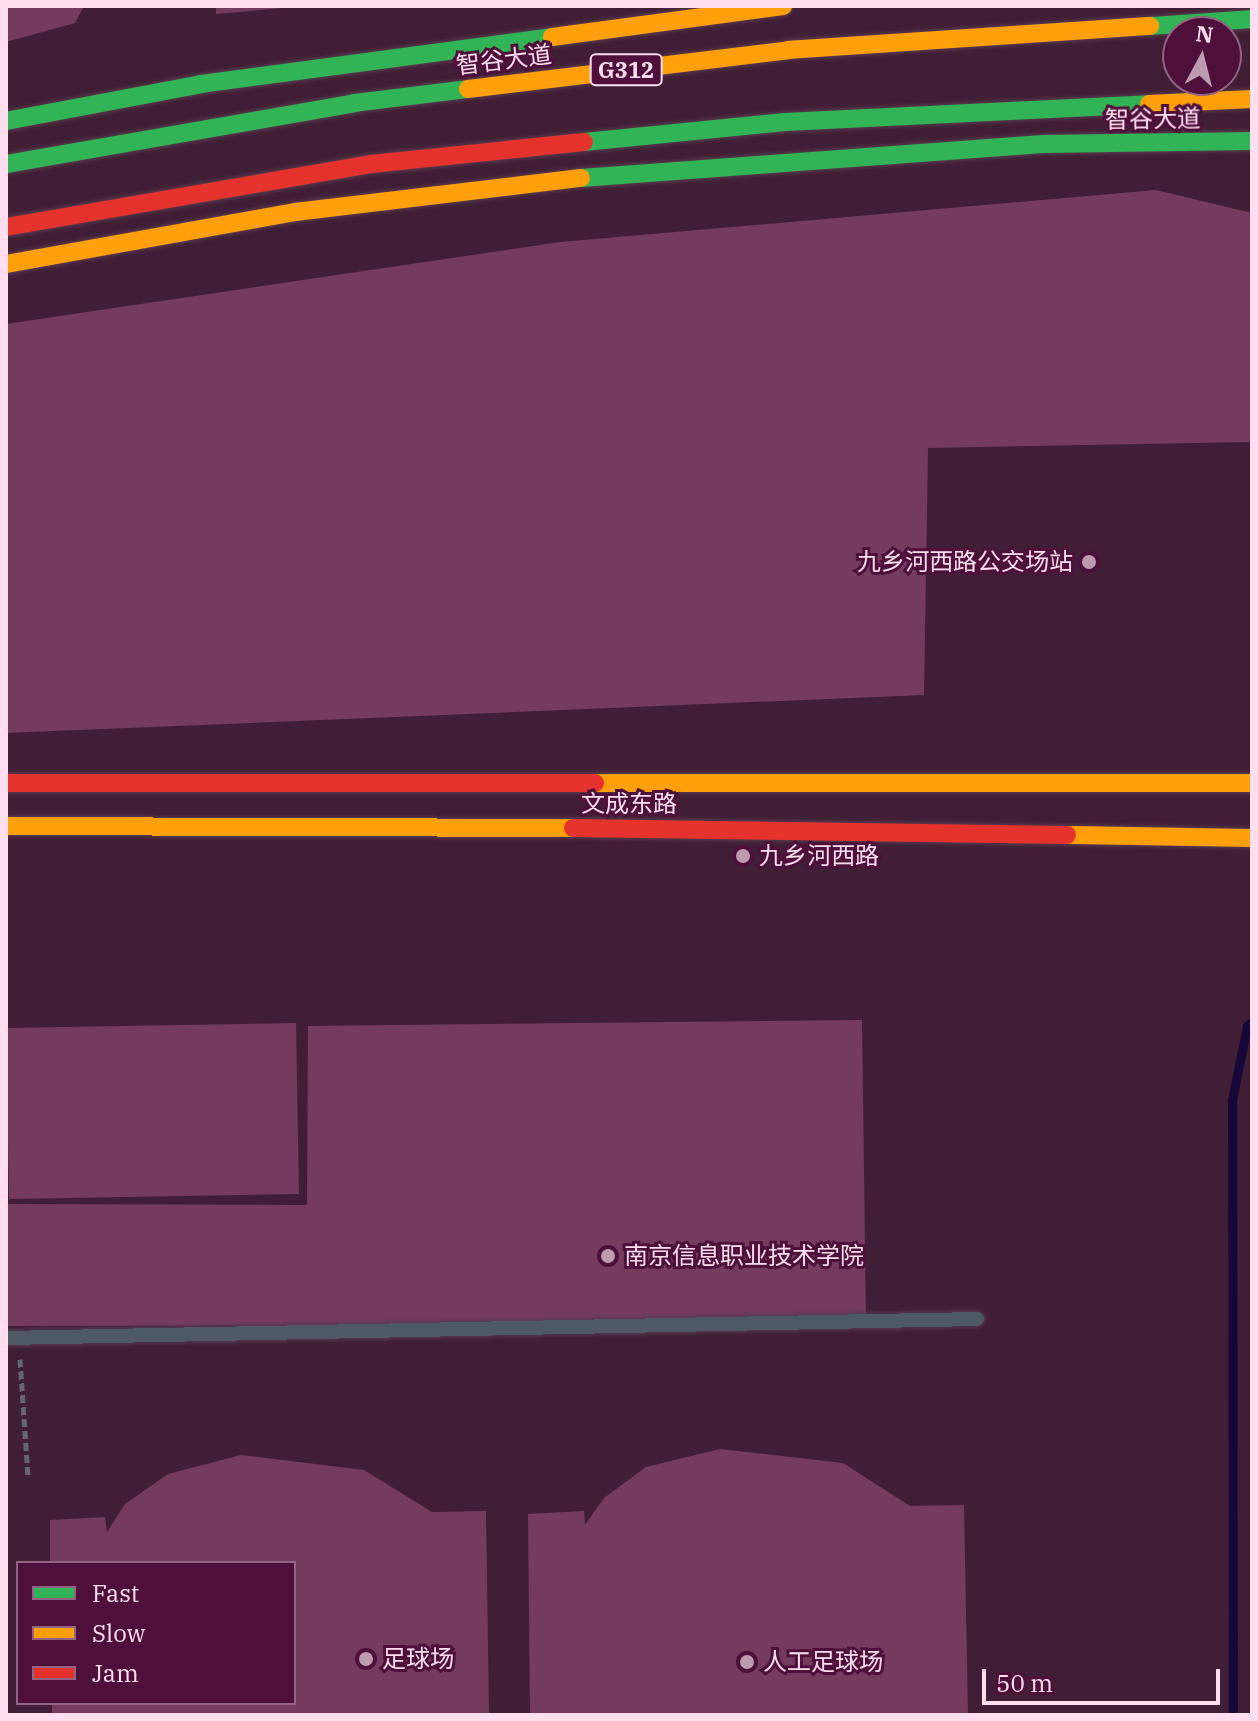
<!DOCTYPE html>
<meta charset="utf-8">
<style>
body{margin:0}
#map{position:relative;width:1258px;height:1721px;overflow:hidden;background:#401e35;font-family:"IBM Plex Serif","Noto Sans SC",serif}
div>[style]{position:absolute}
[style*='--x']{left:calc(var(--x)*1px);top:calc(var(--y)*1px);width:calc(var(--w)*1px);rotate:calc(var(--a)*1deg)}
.green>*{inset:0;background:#753b5f;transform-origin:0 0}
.stream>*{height:9px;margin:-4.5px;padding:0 4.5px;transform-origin:4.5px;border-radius:4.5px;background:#150839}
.path>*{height:5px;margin-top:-2.5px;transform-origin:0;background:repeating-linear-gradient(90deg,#656570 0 8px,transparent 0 12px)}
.roads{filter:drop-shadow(0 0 2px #583b4e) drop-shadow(0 0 2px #583b4e)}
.lane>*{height:14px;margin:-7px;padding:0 7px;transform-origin:7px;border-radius:7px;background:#4d5a63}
.fast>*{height:18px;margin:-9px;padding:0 9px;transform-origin:9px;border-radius:9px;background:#30b455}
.slow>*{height:18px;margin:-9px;padding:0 9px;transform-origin:9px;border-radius:9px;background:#ff9f0a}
.jam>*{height:18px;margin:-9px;padding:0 9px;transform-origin:9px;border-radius:9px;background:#e5322d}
.dots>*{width:22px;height:22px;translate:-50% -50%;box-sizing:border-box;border:4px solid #4e103a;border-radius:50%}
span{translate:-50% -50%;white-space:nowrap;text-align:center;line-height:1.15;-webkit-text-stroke:6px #4e103a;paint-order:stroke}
.shield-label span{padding:2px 6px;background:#4e103a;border:2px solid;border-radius:6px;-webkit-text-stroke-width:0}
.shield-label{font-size:22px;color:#fedeef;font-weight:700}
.street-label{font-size:24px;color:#fedeef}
.poi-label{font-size:24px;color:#fedeef}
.right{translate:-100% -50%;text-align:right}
.left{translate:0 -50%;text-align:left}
.frame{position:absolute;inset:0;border:8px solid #fedeef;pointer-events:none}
.legend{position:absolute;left:16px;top:1561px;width:280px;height:144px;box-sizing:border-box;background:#4e103a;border:2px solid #946282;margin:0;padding:10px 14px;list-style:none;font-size:24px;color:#fedeef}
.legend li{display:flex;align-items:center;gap:16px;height:40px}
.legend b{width:40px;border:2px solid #946282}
.north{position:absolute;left:1162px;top:16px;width:80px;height:80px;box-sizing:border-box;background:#4e103a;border:2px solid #946282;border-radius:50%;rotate:7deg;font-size:22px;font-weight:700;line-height:32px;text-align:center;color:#fedeef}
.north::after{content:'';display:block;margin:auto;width:28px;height:36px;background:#bc9bae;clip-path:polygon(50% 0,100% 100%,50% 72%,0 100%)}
.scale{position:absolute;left:982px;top:1669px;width:238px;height:36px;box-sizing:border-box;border:4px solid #fedeef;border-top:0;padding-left:10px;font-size:24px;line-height:28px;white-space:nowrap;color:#fedeef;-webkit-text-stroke:6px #4e103a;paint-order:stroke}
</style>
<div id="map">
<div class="green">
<i style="clip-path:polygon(6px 6px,84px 6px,75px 23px,6px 42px)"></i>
<i style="clip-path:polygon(216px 6px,306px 6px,216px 14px)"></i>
<i style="clip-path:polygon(1156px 190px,1252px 213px,1252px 442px,928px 448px,924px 695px,6px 733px,6px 324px,560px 242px)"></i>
<i style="clip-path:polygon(862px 1020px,866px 1324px,6px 1326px,6px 1204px,307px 1205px,308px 1026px)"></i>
<i style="left:296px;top:1023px;width:171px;height:290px;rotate:89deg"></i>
<i style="clip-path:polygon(720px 1449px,843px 1463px,910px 1506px,964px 1505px,968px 1715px,530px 1715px,528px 1514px,584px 1511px,585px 1525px,604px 1498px,646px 1467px)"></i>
<i style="clip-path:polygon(241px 1455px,364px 1470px,432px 1512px,486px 1511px,489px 1715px,52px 1715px,52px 1703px,294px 1703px,294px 1563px,50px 1563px,50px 1520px,105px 1517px,107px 1532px,125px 1504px,168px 1474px)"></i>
</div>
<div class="stream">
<i style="--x:1233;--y:1715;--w:615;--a:-90.09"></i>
<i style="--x:1232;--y:1100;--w:76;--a:-78.5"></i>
<i style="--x:1247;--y:1026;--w:6;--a:-39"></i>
</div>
<div class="path">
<i style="--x:20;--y:1359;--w:116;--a:86.1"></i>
</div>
<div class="roads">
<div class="lane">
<i style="--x:6;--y:1338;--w:971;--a:-1.12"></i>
</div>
<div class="fast">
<i style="--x:1150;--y:26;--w:102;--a:-3.9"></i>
<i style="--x:6;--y:121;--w:198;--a:-10.7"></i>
<i style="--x:201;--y:84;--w:354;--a:-7.6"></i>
<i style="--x:584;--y:142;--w:202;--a:-5.7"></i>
<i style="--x:785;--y:122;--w:364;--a:-2.8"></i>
<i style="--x:6;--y:164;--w:353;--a:-9.9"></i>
<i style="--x:354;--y:103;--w:115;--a:-7"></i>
<i style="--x:581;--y:178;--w:463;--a:-4.2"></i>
<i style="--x:1043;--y:144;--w:209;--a:-0.8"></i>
</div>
<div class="slow">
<i style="--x:552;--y:37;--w:233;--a:-7.6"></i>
<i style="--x:468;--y:89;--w:322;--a:-6.9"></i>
<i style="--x:788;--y:50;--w:363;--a:-3.8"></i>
<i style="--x:1149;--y:104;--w:103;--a:-2.8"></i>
<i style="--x:6;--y:264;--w:294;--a:-10.2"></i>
<i style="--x:295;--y:212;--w:288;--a:-6.8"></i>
<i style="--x:595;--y:783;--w:657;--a:0"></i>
<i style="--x:6;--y:826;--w:567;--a:0.2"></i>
<i style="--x:1067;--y:835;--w:185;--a:0.9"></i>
</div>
<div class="jam">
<i style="--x:6;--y:227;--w:370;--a:-9.8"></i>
<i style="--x:371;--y:164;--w:214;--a:-5.9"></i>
<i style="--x:6;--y:783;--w:589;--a:0"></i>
<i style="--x:573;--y:828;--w:494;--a:0.8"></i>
</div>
</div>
<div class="dots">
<i style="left:1089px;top:562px;background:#bc9bae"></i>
<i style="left:743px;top:856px;background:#bc9bae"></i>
<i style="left:608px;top:1256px;background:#bc9bae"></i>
<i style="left:366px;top:1659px;background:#bc9bae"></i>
<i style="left:747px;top:1662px;background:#bc9bae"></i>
</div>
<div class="shield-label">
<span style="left:626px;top:70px">G312</span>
</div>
<div class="street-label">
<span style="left:504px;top:60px;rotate:-7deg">智谷大道</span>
<span style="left:1153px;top:119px;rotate:-1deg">智谷大道</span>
<span style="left:629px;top:804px">文成东路</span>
</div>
<div class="poi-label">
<span class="right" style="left:1073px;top:562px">九乡河西路公交场站</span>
<span class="left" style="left:759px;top:856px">九乡河西路</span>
<span class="left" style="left:624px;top:1256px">南京信息职业技术学院</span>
<span class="left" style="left:382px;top:1659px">足球场</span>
<span class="left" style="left:763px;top:1662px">人工足球场</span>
</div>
<div class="frame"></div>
<ul class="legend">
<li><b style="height:10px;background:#30b455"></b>Fast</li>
<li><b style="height:10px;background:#ff9f0a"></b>Slow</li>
<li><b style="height:10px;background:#e5322d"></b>Jam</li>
</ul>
<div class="north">N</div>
<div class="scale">50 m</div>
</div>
